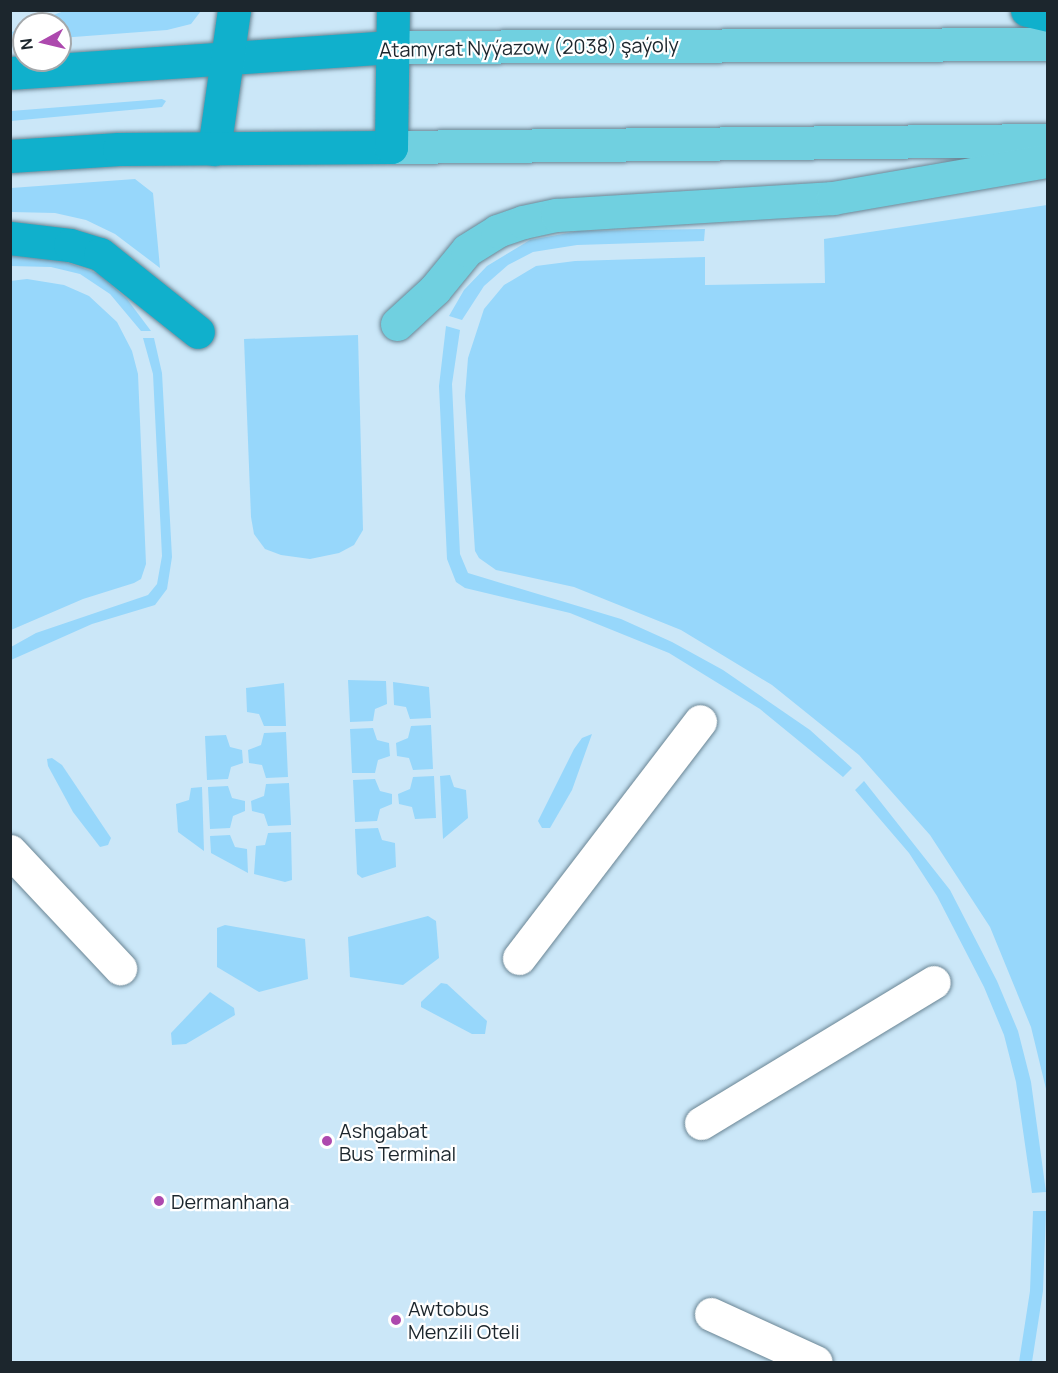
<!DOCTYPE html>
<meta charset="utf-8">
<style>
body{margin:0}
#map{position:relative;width:1058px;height:1373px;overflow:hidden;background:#cbe7f8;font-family:Manrope,sans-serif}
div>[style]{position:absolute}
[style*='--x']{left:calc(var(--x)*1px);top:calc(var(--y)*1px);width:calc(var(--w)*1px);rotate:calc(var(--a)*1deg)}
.green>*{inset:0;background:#97d7fb}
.roads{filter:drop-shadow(0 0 2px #6a8594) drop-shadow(0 0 2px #6a8594)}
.minor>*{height:33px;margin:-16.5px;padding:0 16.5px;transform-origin:16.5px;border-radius:16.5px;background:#fff}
.major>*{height:33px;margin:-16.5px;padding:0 16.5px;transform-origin:16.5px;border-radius:16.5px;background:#70d0e0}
.highway>*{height:33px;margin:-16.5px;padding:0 16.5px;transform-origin:16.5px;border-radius:16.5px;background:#10b0cc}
.dots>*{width:16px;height:16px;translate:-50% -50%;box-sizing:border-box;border:3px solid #fff;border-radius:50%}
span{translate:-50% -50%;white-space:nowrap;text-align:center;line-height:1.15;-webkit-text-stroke:4.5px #fff;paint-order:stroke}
.street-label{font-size:20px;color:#1c262d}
.poi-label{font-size:20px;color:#1c262d}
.left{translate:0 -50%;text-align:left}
.frame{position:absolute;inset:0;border:12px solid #1c262d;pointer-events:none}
.north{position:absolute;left:12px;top:12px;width:60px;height:60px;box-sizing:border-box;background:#fff;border:2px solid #a4a8ab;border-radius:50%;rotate:262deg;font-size:16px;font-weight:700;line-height:24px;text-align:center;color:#1c262d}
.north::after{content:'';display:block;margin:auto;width:21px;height:27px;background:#ad49ae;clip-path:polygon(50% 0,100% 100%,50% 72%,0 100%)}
</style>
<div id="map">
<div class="green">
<i style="clip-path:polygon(64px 11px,64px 10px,201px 11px,191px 24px,167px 30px,60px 38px,60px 24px,29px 24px)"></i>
<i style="clip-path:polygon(24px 26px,24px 41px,13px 40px,12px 32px)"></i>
<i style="clip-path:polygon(162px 99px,166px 101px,162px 107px,11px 121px,11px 111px)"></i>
<i style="clip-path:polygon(135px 179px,153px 193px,160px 268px,115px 234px,86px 220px,55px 213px,11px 212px,11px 188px)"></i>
<i style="clip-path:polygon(1047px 205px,1048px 206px,1047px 1093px,1031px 1027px,990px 927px,930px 835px,859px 755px,772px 685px,681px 630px,574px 587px,496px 570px,479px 558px,475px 551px,465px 396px,468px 358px,484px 309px,504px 285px,536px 266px,575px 261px,705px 257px,705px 285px,825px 283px,824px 239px)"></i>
<i style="clip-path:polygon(705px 229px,704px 241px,577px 245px,533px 252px,508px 265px,484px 286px,462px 320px,449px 316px,464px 290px,487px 266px,530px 240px,579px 231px)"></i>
<i style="clip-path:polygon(22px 254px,50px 256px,99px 274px,127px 299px,151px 331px,141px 331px,110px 294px,80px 274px,51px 267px,11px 266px,11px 255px)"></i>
<i style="clip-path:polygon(27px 279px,64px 285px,89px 296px,117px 322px,132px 351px,138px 374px,146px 564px,141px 579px,134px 583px,83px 599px,11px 630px,10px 281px)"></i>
<i style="clip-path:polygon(446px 326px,460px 330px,452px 384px,460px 554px,468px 573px,621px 619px,672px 642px,723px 670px,810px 730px,852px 768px,843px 777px,760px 709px,669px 653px,570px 613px,465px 588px,456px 582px,447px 559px,439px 386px)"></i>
<i style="clip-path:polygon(358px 335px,363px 530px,354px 545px,339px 553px,310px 559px,281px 555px,265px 549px,254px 534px,251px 517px,244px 339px)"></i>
<i style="clip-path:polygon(143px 338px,154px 338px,162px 373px,172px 557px,167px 589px,155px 605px,92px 624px,11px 660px,11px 647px,36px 633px,148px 595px,157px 584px,162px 556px,153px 374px)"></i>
<i style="clip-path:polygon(348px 680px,386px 681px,387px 704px,375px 709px,373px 721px,350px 722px)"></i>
<i style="clip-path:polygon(393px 682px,429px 687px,431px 718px,410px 719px,406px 707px,394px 705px)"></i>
<i style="clip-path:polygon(284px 683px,286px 726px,264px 726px,259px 714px,247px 712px,246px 688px)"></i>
<i style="clip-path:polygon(431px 725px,433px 769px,413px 770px,409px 758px,397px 756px,396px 743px,408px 738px,411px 726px)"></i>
<i style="clip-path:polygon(373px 728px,377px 740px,389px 743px,390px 756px,378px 760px,375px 773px,352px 773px,350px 729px)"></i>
<i style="clip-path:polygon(286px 732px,288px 777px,266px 778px,262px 765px,249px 763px,248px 750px,261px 745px,264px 733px)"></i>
<i style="clip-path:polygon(592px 734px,572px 790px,550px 828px,542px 828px,538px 821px,574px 749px,582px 738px)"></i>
<i style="clip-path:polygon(226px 735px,230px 747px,242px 750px,243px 763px,231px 767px,228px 779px,207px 780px,205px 736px)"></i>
<i style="clip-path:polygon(52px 758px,62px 765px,111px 838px,108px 845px,100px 847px,73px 812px,48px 766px,47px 759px)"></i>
<i style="clip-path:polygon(450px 775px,454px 787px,466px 790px,468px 818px,443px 839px,440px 776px)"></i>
<i style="clip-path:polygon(434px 776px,436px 818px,415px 819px,412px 807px,399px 804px,398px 794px,410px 789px,413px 777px)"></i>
<i style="clip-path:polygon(375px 779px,380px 791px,392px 794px,392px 804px,380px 809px,377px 821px,355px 822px,353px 780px)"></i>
<i style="clip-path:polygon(864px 781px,950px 890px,997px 981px,1018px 1031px,1031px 1082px,1046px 1192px,1032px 1193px,1016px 1082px,1004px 1035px,984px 987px,937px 896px,909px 853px,855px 790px)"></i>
<i style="clip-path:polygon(289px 783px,291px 825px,268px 826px,264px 814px,252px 811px,251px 801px,264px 796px,266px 784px)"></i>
<i style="clip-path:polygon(228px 786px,232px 798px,245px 801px,245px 811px,233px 816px,230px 828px,210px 829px,208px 787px)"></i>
<i style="clip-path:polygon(202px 787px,204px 851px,178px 832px,176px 804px,189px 800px,191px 788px)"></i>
<i style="clip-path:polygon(378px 828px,382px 840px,395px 843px,396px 867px,362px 878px,357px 874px,355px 829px)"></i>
<i style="clip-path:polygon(291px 832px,292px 880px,285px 882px,254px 874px,256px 846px,265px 845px,268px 833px)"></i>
<i style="clip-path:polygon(230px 835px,235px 847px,247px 849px,248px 873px,211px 853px,210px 836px)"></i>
<i style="clip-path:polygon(428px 916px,436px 921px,439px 958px,403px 985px,350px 977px,348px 937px)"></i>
<i style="clip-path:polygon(225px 925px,305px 939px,308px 979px,259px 992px,217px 967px,217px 928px)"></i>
<i style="clip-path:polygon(441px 983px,447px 984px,487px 1021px,485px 1034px,472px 1034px,421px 1007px,421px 1002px)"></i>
<i style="clip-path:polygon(210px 992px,234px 1008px,235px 1015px,186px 1044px,172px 1045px,171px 1033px)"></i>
<i style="clip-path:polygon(1033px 1211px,1046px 1211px,1043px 1291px,1032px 1362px,1019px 1362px,1030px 1291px)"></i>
</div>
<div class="roads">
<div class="minor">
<i style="--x:10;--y:851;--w:161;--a:46.8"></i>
<i style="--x:519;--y:958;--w:298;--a:-52.6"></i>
<i style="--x:701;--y:1123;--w:272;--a:-31.2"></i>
<i style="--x:711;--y:1314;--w:115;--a:24.6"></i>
</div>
<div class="major">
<i style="--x:393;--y:47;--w:655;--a:-0.26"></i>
<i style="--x:391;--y:147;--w:657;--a:-0.61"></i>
<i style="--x:397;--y:324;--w:52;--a:-42.6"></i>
<i style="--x:435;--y:289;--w:50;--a:-50.6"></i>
<i style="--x:467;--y:250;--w:36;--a:-32"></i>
<i style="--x:497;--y:231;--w:28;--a:-19"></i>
<i style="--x:523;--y:222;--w:35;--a:-12"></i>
<i style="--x:557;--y:215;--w:277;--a:-3.5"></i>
<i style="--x:833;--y:198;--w:218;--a:-9.8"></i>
</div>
<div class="highway">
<i style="--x:1027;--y:10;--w:22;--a:13"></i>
<i style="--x:10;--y:73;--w:384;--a:-3.9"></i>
<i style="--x:214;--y:149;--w:140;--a:-81.8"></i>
<i style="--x:10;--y:156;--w:109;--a:-3.7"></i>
<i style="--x:119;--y:149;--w:272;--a:-0.4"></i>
<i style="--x:391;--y:147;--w:137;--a:-89.2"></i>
<i style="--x:10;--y:238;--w:60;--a:6.7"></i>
<i style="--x:70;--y:245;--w:31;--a:17"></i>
<i style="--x:100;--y:254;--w:125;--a:38.5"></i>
</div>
</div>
<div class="dots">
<i style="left:327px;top:1141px;background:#ad49ae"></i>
<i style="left:159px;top:1201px;background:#ad49ae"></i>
<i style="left:396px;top:1320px;background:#ad49ae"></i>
</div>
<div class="street-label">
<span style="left:529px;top:47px;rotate:-1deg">Atamyrat Nyýazow (2038) şaýoly</span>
</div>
<div class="poi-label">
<span class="left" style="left:339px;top:1142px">Ashgabat<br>Bus Terminal</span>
<span class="left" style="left:171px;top:1201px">Dermanhana</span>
<span class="left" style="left:408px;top:1320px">Awtobus<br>Menzili Oteli</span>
</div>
<div class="frame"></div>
<div class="north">N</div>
</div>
